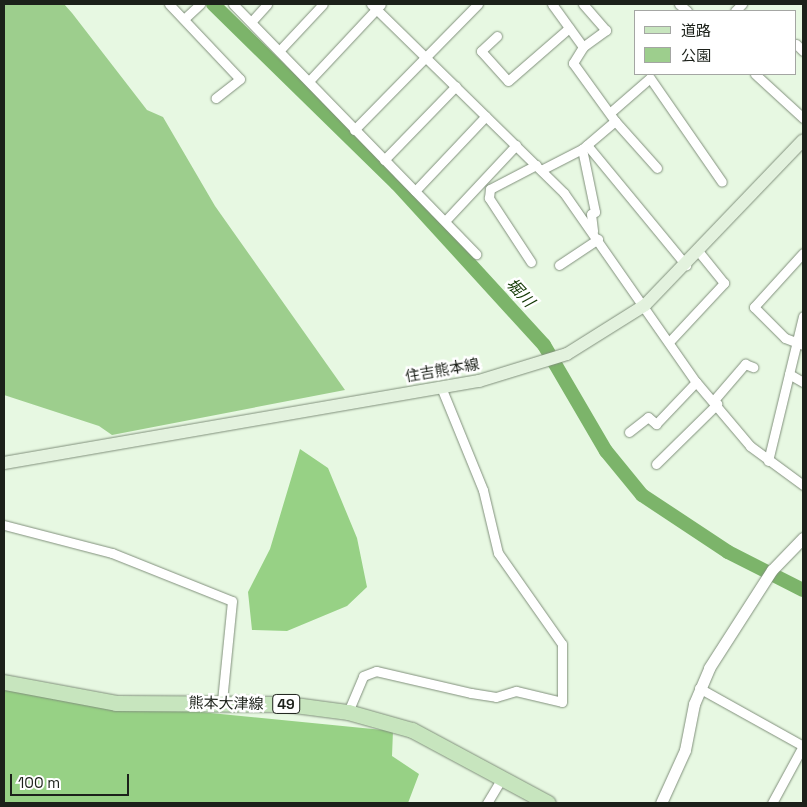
<!DOCTYPE html>
<meta charset="utf-8">
<style>
body{margin:0}
#map{position:relative;width:807px;height:807px;overflow:hidden;background:#e7f8e2;font-family:"Space Grotesk","Noto Sans JP",sans-serif}
div>[style]{position:absolute}
[style*='--x']{left:calc(var(--x)*1px);top:calc(var(--y)*1px);width:calc(var(--w)*1px);rotate:calc(var(--a)*1deg)}
.green>*{inset:0;background:#9dce8d}
.forest>*{inset:0;background:#97d185}
.river>*{height:14px;margin:-7px;padding:0 7px;transform-origin:7px;border-radius:7px;background:#7cb46a}
.roads{filter:drop-shadow(0 0 1px #81907c) drop-shadow(0 0 1px #81907c)}
.minor>*{height:9px;margin:-4.5px;padding:0 4.5px;transform-origin:4.5px;border-radius:4.5px;background:#fff}
.tertiary>*{height:11px;margin:-5.5px;padding:0 5.5px;transform-origin:5.5px;border-radius:5.5px;background:#fff}
.secondary>*{height:12px;margin:-6px;padding:0 6px;transform-origin:6px;border-radius:6px;background:#e3f2de}
.primary>*{height:15px;margin:-7.5px;padding:0 7.5px;transform-origin:7.5px;border-radius:7.5px;background:#c7e5be}
span{translate:-50% -50%;white-space:nowrap;text-align:center;line-height:1.15;-webkit-text-stroke:5px #fff;paint-order:stroke}
.shield-label span{padding:1px 4px;background:#fff;border:1px solid;border-radius:4px;-webkit-text-stroke-width:0}
.shield-label{font-size:14px;color:#1c211a;font-weight:700}
.street-label{font-size:15px;color:#1c211a}
.water-label{font-size:16px;color:#113702;font-style:italic}
.frame{position:absolute;inset:0;border:5px solid #1c211a;pointer-events:none}
.legend{position:absolute;left:634px;top:10px;width:162px;height:65px;box-sizing:border-box;background:#fff;border:1px solid #a4a6a3;margin:0;padding:6px 9px;list-style:none;font-size:15px;color:#1c211a}
.legend li{display:flex;align-items:center;gap:10px;height:25px}
.legend b{width:25px;border:1px solid #a4a6a3}
.scale{position:absolute;left:10px;top:774px;width:119px;height:22px;box-sizing:border-box;border:2px solid #1c211a;border-top:0;padding-left:6px;font-size:15px;line-height:18px;white-space:nowrap;color:#1c211a;-webkit-text-stroke:4px #fff;paint-order:stroke}
</style>
<div id="map">
<div class="green">
<i style="clip-path:polygon(4px 4px,64px 4px,72px 13px,147px 110px,163px 117px,215px 206px,345px 390px,112px 435px,99px 426px,4px 395px)"></i>
</div>
<div class="forest">
<i style="clip-path:polygon(300px 449px,328px 468px,357px 538px,367px 587px,347px 606px,287px 631px,252px 630px,248px 592px,270px 549px)"></i>
<i style="clip-path:polygon(4px 686px,49px 697px,393px 731px,392px 756px,419px 774px,408px 803px,4px 803px)"></i>
</div>
<div class="river">
<i style="--x:213;--y:4;--w:257;--a:44.4"></i>
<i style="--x:397;--y:184;--w:218;--a:47.6"></i>
<i style="--x:544;--y:345;--w:123;--a:59.7"></i>
<i style="--x:606;--y:451;--w:57;--a:50.7"></i>
<i style="--x:642;--y:495;--w:103;--a:33.5"></i>
<i style="--x:728;--y:552;--w:84;--a:26.9"></i>
</div>
<div class="roads">
<div class="minor">
<i style="--x:169;--y:4;--w:103;--a:46.6"></i>
<i style="--x:240;--y:79;--w:31;--a:142"></i>
<i style="--x:233;--y:4;--w:349;--a:45.8"></i>
<i style="--x:371;--y:4;--w:270;--a:44.4"></i>
<i style="--x:564;--y:193;--w:231;--a:55.1"></i>
<i style="--x:696;--y:382;--w:84;--a:49.8"></i>
<i style="--x:750;--y:446;--w:66;--a:36.3"></i>
<i style="--x:552;--y:4;--w:53;--a:54.2"></i>
<i style="--x:583;--y:47;--w:19;--a:122"></i>
<i style="--x:573;--y:63;--w:72;--a:54.1"></i>
<i style="--x:615;--y:121;--w:43;--a:139.7"></i>
<i style="--x:582;--y:149;--w:64;--a:78.3"></i>
<i style="--x:595;--y:212;--w:4;--a:153"></i>
<i style="--x:591;--y:214;--w:17;--a:83"></i>
<i style="--x:583;--y:4;--w:35;--a:49"></i>
<i style="--x:606;--y:30;--w:29;--a:144"></i>
<i style="--x:679;--y:4;--w:11;--a:41"></i>
<i style="--x:735;--y:11;--w:10;--a:-45"></i>
<i style="--x:184;--y:19;--w:22;--a:-43"></i>
<i style="--x:251;--y:22;--w:24;--a:-48"></i>
<i style="--x:497;--y:36;--w:22;--a:137"></i>
<i style="--x:481;--y:51;--w:40;--a:48"></i>
<i style="--x:508;--y:81;--w:81;--a:-41"></i>
<i style="--x:796;--y:44;--w:10;--a:45"></i>
<i style="--x:279;--y:51;--w:64;--a:-46.9"></i>
<i style="--x:755;--y:74;--w:65;--a:42.5"></i>
<i style="--x:309;--y:81;--w:105;--a:-46.9"></i>
<i style="--x:612;--y:111;--w:50;--a:-41"></i>
<i style="--x:650;--y:78;--w:126;--a:55.3"></i>
<i style="--x:615;--y:121;--w:63;--a:48.2"></i>
<i style="--x:354;--y:130;--w:177;--a:-45.5"></i>
<i style="--x:587;--y:145;--w:156;--a:50.5"></i>
<i style="--x:384;--y:160;--w:103;--a:-45.8"></i>
<i style="--x:541;--y:170;--w:46;--a:-27.1"></i>
<i style="--x:415;--y:191;--w:103;--a:-46.6"></i>
<i style="--x:445;--y:221;--w:104;--a:-46.9"></i>
<i style="--x:803;--y:253;--w:73;--a:132.2"></i>
<i style="--x:754;--y:307;--w:44;--a:45"></i>
<i style="--x:785;--y:338;--w:19;--a:21"></i>
<i style="--x:531;--y:262;--w:77;--a:-123.3"></i>
<i style="--x:489;--y:198;--w:9;--a:-84"></i>
<i style="--x:490;--y:189;--w:52;--a:-27.6"></i>
<i style="--x:559;--y:265;--w:47;--a:-33.7"></i>
<i style="--x:669;--y:342;--w:81;--a:-47"></i>
<i style="--x:724;--y:283;--w:40;--a:-129"></i>
<i style="--x:789;--y:374;--w:16;--a:30"></i>
<i style="--x:714;--y:400;--w:48;--a:-49.3"></i>
<i style="--x:745;--y:364;--w:9;--a:21"></i>
<i style="--x:629;--y:432;--w:24;--a:-38"></i>
<i style="--x:648;--y:417;--w:11;--a:41"></i>
<i style="--x:656;--y:424;--w:58;--a:-46.4"></i>
<i style="--x:768;--y:461;--w:149;--a:-76.4"></i>
<i style="--x:656;--y:464;--w:86;--a:-44.5"></i>
<i style="--x:4;--y:525;--w:112;--a:14.5"></i>
<i style="--x:112;--y:553;--w:129;--a:21.8"></i>
<i style="--x:232;--y:601;--w:101;--a:95.7"></i>
<i style="--x:699;--y:688;--w:119;--a:29.1"></i>
<i style="--x:348;--y:712;--w:39;--a:-67"></i>
<i style="--x:363;--y:676;--w:14;--a:-21"></i>
<i style="--x:376;--y:671;--w:98;--a:13"></i>
<i style="--x:471;--y:693;--w:25;--a:9"></i>
<i style="--x:496;--y:697;--w:21;--a:-17"></i>
<i style="--x:516;--y:691;--w:47;--a:13.4"></i>
<i style="--x:562;--y:702;--w:58;--a:-90"></i>
<i style="--x:562;--y:644;--w:111;--a:-125.1"></i>
<i style="--x:498;--y:553;--w:65;--a:-103.4"></i>
<i style="--x:483;--y:490;--w:111;--a:-112.2"></i>
<i style="--x:487;--y:803;--w:29;--a:-59"></i>
<i style="--x:772;--y:803;--w:65;--a:-61.5"></i>
</div>
<div class="tertiary">
<i style="--x:661;--y:803;--w:58;--a:-65.6"></i>
<i style="--x:685;--y:750;--w:47;--a:-78.9"></i>
<i style="--x:694;--y:704;--w:39;--a:-67"></i>
<i style="--x:709;--y:668;--w:117;--a:-57.3"></i>
<i style="--x:772;--y:570;--w:45;--a:-45.9"></i>
</div>
<div class="secondary">
<i style="--x:4;--y:463;--w:482;--a:-9.8"></i>
<i style="--x:479;--y:381;--w:92;--a:-17.1"></i>
<i style="--x:567;--y:354;--w:92;--a:-32.1"></i>
<i style="--x:645;--y:305;--w:228;--a:-46.2"></i>
</div>
<div class="primary">
<i style="--x:4;--y:682;--w:114;--a:10.6"></i>
<i style="--x:116;--y:703;--w:171;--a:0.3"></i>
<i style="--x:287;--y:704;--w:62;--a:7.5"></i>
<i style="--x:348;--y:712;--w:66;--a:15.7"></i>
<i style="--x:412;--y:730;--w:154;--a:28.2"></i>
</div>
</div>
<div class="shield-label">
<span style="left:286px;top:704px">49</span>
</div>
<div class="street-label">
<span style="left:442px;top:370px;rotate:-10deg">住吉熊本線</span>
<span style="left:226px;top:703px;rotate:1deg">熊本大津線</span>
</div>
<div class="water-label">
<span style="left:520px;top:293px;rotate:47deg">堀川</span>
</div>
<div class="frame"></div>
<ul class="legend">
<li><b style="height:6px;background:#c7e5be"></b>道路</li>
<li><b style="height:14px;background:#9dce8d"></b>公園</li>
</ul>
<div class="scale">100 m</div>
</div>
